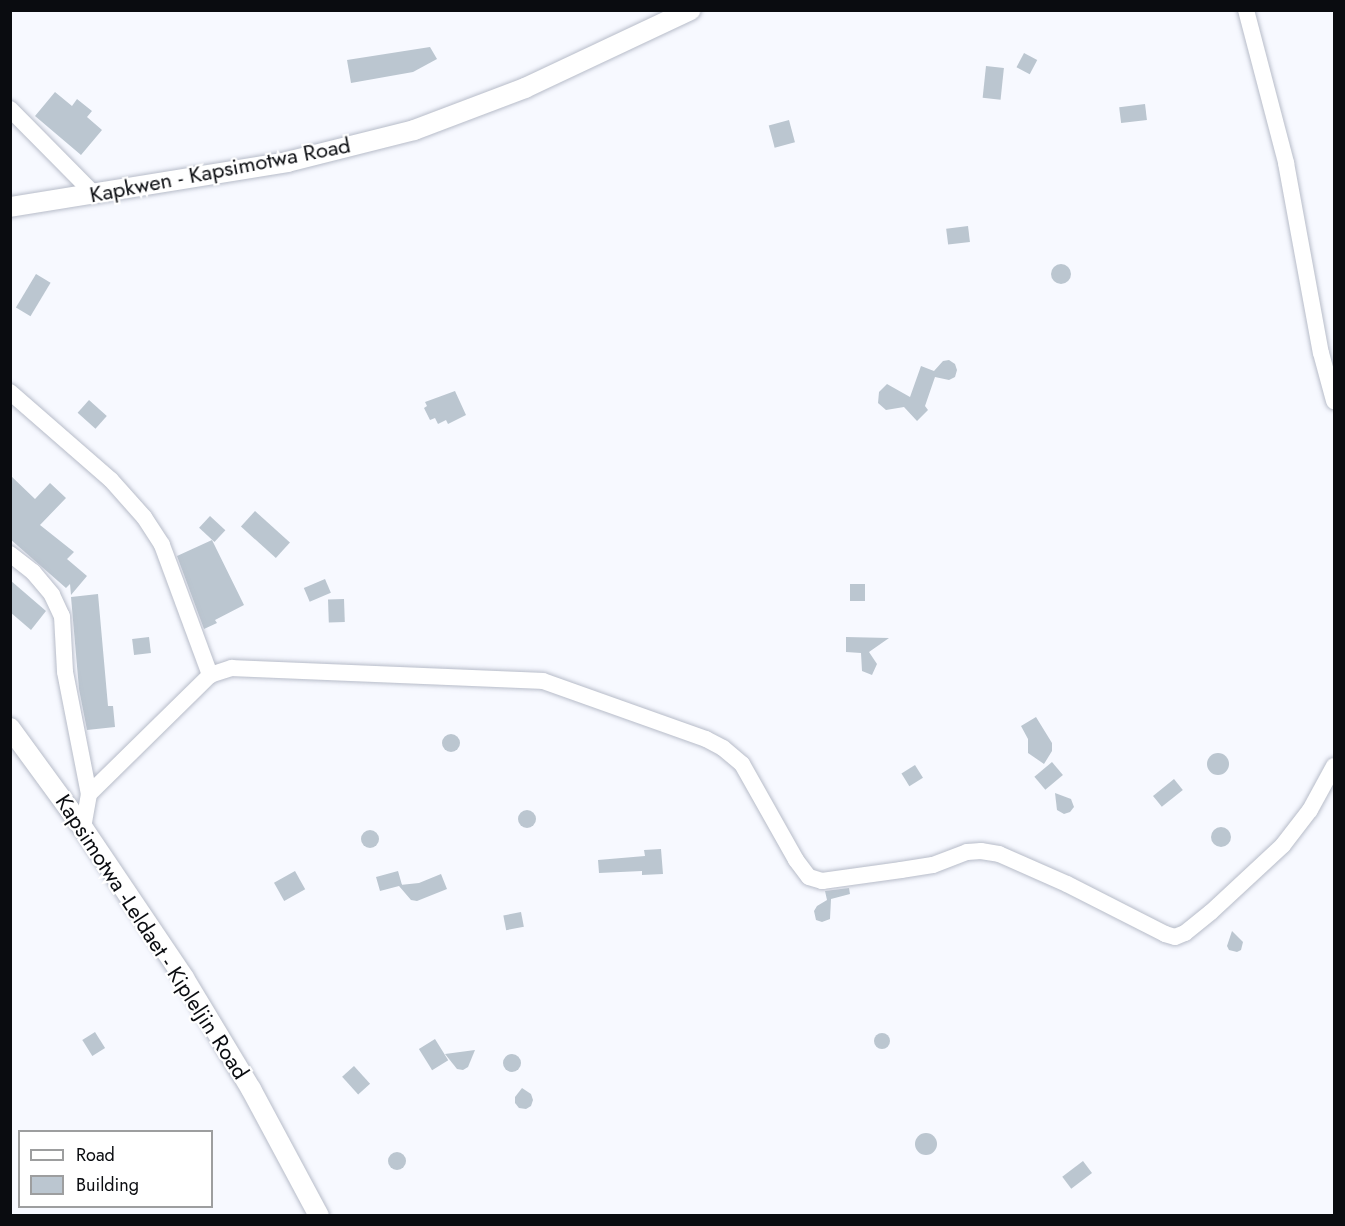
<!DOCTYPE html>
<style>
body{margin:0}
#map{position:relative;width:1345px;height:1226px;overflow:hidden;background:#f7f9ff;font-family:Jost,sans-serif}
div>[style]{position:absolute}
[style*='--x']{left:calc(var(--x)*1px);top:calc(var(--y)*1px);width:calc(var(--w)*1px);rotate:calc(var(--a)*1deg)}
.building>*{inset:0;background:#bbc6d0;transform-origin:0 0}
.round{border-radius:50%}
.roads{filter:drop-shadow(0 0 2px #b7bcc9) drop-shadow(0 0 2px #b7bcc9)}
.minor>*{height:16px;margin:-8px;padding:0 8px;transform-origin:8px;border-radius:8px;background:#fff}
.tertiary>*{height:20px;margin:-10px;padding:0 10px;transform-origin:10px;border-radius:10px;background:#fff}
span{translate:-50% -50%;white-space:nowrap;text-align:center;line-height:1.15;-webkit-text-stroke:4.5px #fff;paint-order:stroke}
.street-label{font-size:22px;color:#0a0c10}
.frame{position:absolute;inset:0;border:12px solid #0a0c10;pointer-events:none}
.legend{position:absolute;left:18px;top:1130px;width:195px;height:78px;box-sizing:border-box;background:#fff;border:2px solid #9d9e9f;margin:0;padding:8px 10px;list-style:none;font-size:18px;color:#0a0c10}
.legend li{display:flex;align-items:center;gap:12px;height:30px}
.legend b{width:30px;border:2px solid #9d9e9f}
</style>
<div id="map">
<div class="building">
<i style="clip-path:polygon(430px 47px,437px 59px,413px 72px,351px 83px,347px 60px)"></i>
<i style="left:1024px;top:53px;width:15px;height:16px;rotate:28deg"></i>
<i style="left:986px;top:66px;width:18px;height:32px;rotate:6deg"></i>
<i style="clip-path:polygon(55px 92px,72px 106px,77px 99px,92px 111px,87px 117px,102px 130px,81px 155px,35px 116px)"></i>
<i style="left:1145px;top:104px;width:16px;height:26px;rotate:83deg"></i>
<i style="left:789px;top:120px;width:23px;height:21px;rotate:75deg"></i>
<i style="left:968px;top:226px;width:16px;height:22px;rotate:83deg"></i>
<i class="round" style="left:1051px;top:264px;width:20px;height:20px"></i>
<i style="left:36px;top:274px;width:17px;height:39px;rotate:31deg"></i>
<i style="clip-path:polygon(949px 360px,955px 364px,957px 370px,955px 377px,949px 380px,935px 377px,925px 406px,928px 410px,917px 421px,904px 407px,886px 410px,878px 403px,879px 392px,887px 384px,910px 397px,921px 366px,934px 371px,943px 361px)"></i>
<i style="clip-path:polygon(455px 391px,466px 415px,448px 424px,446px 420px,438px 424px,435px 418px,430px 420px,424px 408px,427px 406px,425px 402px)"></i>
<i style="left:89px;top:400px;width:24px;height:17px;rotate:42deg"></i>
<i style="clip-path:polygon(10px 475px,35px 499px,50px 483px,66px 498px,40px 525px,74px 552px,67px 559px,87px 576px,71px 595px,70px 584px,66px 588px,10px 539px)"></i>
<i style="left:255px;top:511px;width:47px;height:21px;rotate:42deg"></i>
<i style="left:210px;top:516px;width:21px;height:16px;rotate:43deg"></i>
<i style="clip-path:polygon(212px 540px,244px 605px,215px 620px,217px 623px,204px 629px,177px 556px)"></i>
<i style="left:325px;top:579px;width:15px;height:23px;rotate:67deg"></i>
<i style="clip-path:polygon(10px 580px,46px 611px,31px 630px,10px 612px)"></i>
<i style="left:850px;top:584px;width:15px;height:17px"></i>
<i style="clip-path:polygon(98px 594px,108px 706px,113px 706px,115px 727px,87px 730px,79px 689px,71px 597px)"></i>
<i style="left:344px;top:599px;width:23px;height:16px;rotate:88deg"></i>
<i style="left:149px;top:637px;width:16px;height:17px;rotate:83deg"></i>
<i style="clip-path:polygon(846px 637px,889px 638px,869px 652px,877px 664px,872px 675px,862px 671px,861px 653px,846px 652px)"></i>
<i style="clip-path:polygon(1036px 717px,1052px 743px,1052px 751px,1044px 764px,1028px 753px,1028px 739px,1021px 726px)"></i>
<i class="round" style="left:442px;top:734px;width:18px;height:18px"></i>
<i class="round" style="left:1207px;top:753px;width:22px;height:22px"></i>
<i style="left:1052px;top:762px;width:17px;height:23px;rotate:50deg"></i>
<i style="left:915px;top:765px;width:15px;height:16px;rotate:58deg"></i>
<i style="left:1174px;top:779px;width:14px;height:27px;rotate:51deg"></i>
<i style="clip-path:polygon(1055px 793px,1071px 799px,1074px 807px,1070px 812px,1064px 814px,1057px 810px)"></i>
<i class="round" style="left:518px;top:810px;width:18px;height:18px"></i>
<i class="round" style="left:1211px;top:827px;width:20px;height:20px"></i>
<i class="round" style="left:361px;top:830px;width:18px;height:18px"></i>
<i style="clip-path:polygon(661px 849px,663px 874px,642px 875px,642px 871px,599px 873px,598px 860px,645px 856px,644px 850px)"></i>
<i style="left:295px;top:871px;width:21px;height:24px;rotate:61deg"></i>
<i style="clip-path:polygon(398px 871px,402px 885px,400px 885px,419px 883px,441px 874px,447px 889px,417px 901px,411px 900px,399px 886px,380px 891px,376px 877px)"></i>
<i style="clip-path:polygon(849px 888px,850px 894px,831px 899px,830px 919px,822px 922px,816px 920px,814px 911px,817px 906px,827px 900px,825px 891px)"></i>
<i style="left:521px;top:912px;width:15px;height:18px;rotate:79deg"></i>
<i style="clip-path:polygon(1232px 931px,1243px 942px,1241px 950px,1237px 952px,1229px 950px,1227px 946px)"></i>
<i style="left:95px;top:1032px;width:19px;height:15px;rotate:58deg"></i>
<i class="round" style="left:874px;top:1033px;width:16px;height:16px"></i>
<i style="left:435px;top:1039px;width:25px;height:19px;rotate:58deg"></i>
<i style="clip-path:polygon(475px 1050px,468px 1067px,463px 1070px,457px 1069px,445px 1054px)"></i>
<i class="round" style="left:503px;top:1054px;width:18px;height:18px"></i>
<i style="left:354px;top:1066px;width:24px;height:16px;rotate:48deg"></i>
<i style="clip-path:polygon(522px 1088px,531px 1094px,533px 1100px,531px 1106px,526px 1109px,519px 1108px,515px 1103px,515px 1097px)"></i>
<i class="round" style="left:915px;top:1133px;width:22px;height:22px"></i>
<i class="round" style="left:388px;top:1152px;width:18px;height:18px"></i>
<i style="left:1083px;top:1161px;width:15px;height:26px;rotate:53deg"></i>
</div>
<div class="roads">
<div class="minor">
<i style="--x:1246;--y:10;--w:158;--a:75.3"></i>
<i style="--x:1286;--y:163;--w:193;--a:79.6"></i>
<i style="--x:1321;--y:353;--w:50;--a:74.8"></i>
<i style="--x:10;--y:109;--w:120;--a:45.3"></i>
<i style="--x:10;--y:392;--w:134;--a:41.1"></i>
<i style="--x:111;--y:480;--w:50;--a:48.3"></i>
<i style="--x:144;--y:517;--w:33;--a:57"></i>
<i style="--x:162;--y:545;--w:139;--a:69.7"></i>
<i style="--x:10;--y:554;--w:29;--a:38"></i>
<i style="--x:33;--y:572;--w:30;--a:50"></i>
<i style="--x:52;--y:595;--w:23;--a:65"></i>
<i style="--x:62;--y:616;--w:56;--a:86.9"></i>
<i style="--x:65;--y:672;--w:124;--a:78.9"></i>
<i style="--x:89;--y:794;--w:35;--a:100"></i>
<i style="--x:89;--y:794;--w:170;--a:-44.5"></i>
<i style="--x:210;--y:675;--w:23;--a:-18"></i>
<i style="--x:232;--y:668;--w:311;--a:2.4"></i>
<i style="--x:543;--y:681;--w:173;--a:19.6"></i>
<i style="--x:706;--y:739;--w:19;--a:28"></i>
<i style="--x:723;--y:748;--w:25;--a:40"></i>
<i style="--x:742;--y:764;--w:110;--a:60.6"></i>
<i style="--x:796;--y:860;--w:21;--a:53"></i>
<i style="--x:809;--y:877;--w:14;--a:17"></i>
<i style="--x:822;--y:881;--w:80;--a:-7.9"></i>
<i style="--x:901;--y:870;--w:32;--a:-9"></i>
<i style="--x:933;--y:865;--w:36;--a:-21"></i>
<i style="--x:967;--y:852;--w:14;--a:-4"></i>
<i style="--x:981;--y:851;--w:18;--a:9"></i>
<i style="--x:999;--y:854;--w:74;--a:23.8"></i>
<i style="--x:1067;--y:884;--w:110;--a:27"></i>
<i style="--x:1165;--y:934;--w:10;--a:17"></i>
<i style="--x:1175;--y:937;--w:11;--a:-22"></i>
<i style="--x:1185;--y:933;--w:33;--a:-39"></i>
<i style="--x:1211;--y:912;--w:98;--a:-42.9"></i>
<i style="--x:1283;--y:845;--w:44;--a:-52.4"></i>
<i style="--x:1310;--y:810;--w:50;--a:-61.4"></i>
</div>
<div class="tertiary">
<i style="--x:10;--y:207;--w:281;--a:-9.2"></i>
<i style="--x:287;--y:162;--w:131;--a:-14.1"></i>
<i style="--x:414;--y:130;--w:119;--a:-20.7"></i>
<i style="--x:525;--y:88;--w:183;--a:-25.2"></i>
<i style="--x:10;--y:728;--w:124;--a:53.9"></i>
<i style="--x:83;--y:828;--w:181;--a:56"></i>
<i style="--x:184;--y:978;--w:130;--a:58.9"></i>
<i style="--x:251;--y:1089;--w:144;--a:61.8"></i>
</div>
</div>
<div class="street-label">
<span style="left:220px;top:170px;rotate:-11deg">Kapkwen - Kapsimotwa Road</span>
<span style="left:152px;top:937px;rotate:57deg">Kapsimotwa -Leldaet - Kipleljin Road</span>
</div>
<div class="frame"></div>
<ul class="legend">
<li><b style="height:8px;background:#fff"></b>Road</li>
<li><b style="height:16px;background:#bbc6d0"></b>Building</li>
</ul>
</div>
